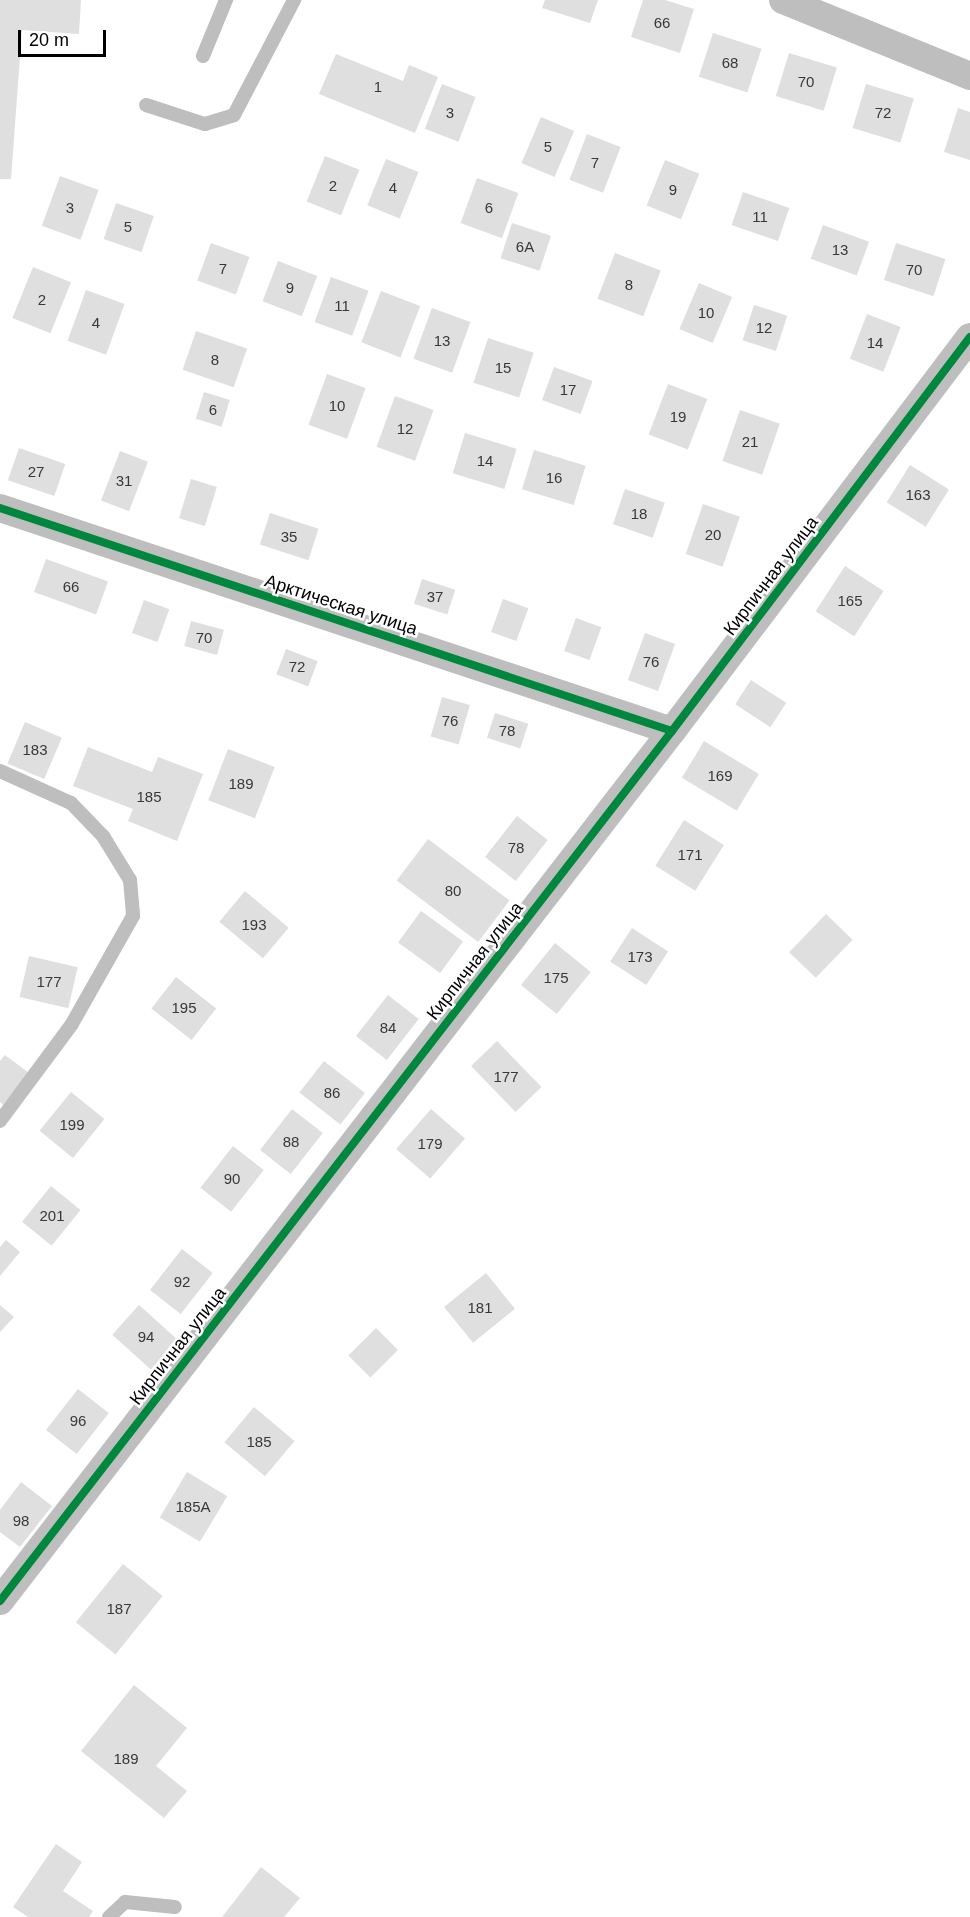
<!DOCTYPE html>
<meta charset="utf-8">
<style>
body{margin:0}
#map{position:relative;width:970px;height:1917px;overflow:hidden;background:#fff;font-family:Helvetica,sans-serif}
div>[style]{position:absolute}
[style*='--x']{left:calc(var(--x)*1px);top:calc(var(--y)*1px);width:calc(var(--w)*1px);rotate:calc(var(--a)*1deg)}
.building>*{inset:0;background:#dfdfdf;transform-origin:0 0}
.lane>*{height:14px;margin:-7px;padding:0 7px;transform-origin:7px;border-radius:7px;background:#bebebe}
.street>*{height:28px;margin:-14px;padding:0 14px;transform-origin:14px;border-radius:14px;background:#bebebe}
.cycleway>*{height:8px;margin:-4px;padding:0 4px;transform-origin:4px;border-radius:4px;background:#00873e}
span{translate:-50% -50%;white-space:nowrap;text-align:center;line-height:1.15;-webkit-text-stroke:5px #fff;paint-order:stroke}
.number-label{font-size:15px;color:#383838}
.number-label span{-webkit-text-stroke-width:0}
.street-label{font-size:18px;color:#000}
.scale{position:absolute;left:18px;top:30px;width:88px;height:27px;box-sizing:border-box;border:3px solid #000;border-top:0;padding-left:8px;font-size:18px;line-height:21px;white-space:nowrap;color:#000;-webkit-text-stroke:4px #fff;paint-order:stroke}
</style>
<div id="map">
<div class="building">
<i style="clip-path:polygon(0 0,81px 0,79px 34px,22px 30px,11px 179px,0 179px)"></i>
<i style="clip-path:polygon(545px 0,598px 0,590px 23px,542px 8px)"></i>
<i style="clip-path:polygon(643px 0,665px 0,694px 9px,680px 53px,631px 37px)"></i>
<i style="left:713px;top:33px;width:51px;height:46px;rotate:18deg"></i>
<i style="left:789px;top:53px;width:50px;height:45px;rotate:17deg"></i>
<i style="clip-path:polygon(336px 54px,403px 81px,409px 65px,438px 77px,415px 133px,319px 94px)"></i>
<i style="left:442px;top:84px;width:36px;height:48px;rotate:21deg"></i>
<i style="left:866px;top:84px;width:50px;height:46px;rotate:17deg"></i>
<i style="clip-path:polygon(958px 108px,970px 112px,970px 160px,944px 152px)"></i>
<i style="left:541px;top:117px;width:36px;height:50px;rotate:23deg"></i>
<i style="left:587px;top:134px;width:36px;height:49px;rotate:21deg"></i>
<i style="left:325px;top:156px;width:37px;height:49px;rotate:22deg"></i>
<i style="left:386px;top:159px;width:35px;height:50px;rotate:22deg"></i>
<i style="left:665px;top:160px;width:37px;height:49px;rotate:22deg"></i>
<i style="left:60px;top:176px;width:41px;height:53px;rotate:20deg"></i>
<i style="left:477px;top:178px;width:44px;height:48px;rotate:20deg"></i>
<i style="left:743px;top:192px;width:49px;height:35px;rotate:19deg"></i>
<i style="left:116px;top:203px;width:40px;height:38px;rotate:19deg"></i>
<i style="left:512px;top:223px;width:41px;height:37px;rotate:18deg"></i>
<i style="left:823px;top:225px;width:49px;height:36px;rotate:20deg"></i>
<i style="left:211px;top:243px;width:41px;height:40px;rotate:20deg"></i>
<i style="left:896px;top:243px;width:52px;height:39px;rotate:18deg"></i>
<i style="left:615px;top:253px;width:49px;height:49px;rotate:21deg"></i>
<i style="left:278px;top:261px;width:42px;height:43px;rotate:21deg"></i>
<i style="left:33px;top:267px;width:41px;height:55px;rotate:22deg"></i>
<i style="left:331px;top:277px;width:40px;height:48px;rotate:20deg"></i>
<i style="left:699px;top:283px;width:36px;height:50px;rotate:23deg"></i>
<i style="left:86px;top:290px;width:41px;height:54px;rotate:20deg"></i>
<i style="left:381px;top:291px;width:42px;height:55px;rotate:21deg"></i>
<i style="left:754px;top:305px;width:35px;height:37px;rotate:18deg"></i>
<i style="left:432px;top:308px;width:41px;height:54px;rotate:20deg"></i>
<i style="left:867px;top:314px;width:36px;height:48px;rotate:21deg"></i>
<i style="left:196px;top:331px;width:54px;height:41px;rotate:19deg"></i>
<i style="left:488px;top:338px;width:48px;height:47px;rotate:18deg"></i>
<i style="left:554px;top:367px;width:41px;height:35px;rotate:20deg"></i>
<i style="left:327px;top:374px;width:41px;height:54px;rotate:20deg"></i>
<i style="left:668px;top:384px;width:42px;height:54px;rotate:21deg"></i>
<i style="left:204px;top:392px;width:27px;height:28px;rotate:17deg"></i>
<i style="left:395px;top:396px;width:41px;height:54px;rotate:20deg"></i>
<i style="left:740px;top:410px;width:42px;height:54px;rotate:19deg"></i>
<i style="left:465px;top:433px;width:54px;height:42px;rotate:17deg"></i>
<i style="left:19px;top:448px;width:49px;height:34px;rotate:19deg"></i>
<i style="left:534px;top:450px;width:54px;height:41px;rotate:17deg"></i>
<i style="left:120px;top:451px;width:30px;height:53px;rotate:21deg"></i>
<i style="left:910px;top:465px;width:46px;height:44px;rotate:32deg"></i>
<i style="left:191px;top:479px;width:27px;height:41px;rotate:17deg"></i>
<i style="left:625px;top:489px;width:42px;height:37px;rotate:19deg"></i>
<i style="left:703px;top:504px;width:39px;height:53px;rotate:19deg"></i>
<i style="left:270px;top:513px;width:51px;height:33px;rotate:18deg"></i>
<i style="left:46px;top:559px;width:66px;height:35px;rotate:20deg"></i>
<i style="left:845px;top:566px;width:46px;height:54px;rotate:33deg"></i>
<i style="left:422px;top:579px;width:35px;height:26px;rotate:18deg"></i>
<i style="left:503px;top:599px;width:27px;height:35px;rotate:20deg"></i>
<i style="left:144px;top:600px;width:27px;height:35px;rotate:20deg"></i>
<i style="left:576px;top:618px;width:27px;height:35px;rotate:20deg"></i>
<i style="left:191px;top:621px;width:34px;height:26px;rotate:15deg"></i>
<i style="left:645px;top:633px;width:32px;height:50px;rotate:20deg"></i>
<i style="left:286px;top:649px;width:34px;height:27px;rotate:21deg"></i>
<i style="left:751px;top:680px;width:42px;height:29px;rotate:33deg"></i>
<i style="left:442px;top:697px;width:29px;height:41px;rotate:16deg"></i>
<i style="left:495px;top:713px;width:35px;height:26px;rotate:18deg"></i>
<i style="left:25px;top:722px;width:40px;height:45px;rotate:23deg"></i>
<i style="left:704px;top:741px;width:64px;height:43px;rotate:31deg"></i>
<i style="clip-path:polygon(88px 747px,152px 772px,158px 757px,203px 774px,177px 841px,128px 821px,133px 809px,73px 786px)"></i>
<i style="left:228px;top:749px;width:50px;height:55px;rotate:21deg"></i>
<i style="left:517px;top:816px;width:39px;height:52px;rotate:38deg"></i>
<i style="left:684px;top:820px;width:47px;height:54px;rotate:32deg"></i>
<i style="left:428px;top:839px;width:102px;height:52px;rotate:37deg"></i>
<i style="left:245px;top:891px;width:57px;height:40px;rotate:40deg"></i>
<i style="left:421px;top:911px;width:52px;height:39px;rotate:36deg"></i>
<i style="left:826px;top:914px;width:37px;height:53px;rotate:44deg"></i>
<i style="left:632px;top:928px;width:43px;height:40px;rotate:33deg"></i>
<i style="left:555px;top:943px;width:46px;height:54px;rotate:39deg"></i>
<i style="left:29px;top:956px;width:50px;height:42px;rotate:13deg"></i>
<i style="left:176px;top:977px;width:51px;height:40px;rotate:38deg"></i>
<i style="left:388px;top:995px;width:39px;height:52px;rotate:38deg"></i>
<i style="left:497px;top:1041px;width:64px;height:36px;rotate:46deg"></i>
<i style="clip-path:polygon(5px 1055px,29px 1073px,3px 1105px,0 1102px,0 1061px)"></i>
<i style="left:324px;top:1061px;width:52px;height:40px;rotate:38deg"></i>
<i style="left:71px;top:1092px;width:43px;height:50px;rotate:39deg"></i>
<i style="left:292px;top:1109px;width:39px;height:52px;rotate:38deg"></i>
<i style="left:431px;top:1109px;width:45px;height:53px;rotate:41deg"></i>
<i style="left:233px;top:1146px;width:39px;height:53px;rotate:38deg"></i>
<i style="left:51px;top:1186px;width:38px;height:46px;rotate:39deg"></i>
<i style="clip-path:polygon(6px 1240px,20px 1252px,0 1276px,0 1247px)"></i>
<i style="left:182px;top:1249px;width:39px;height:52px;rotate:38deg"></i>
<i style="left:486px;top:1273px;width:46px;height:54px;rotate:51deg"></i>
<i style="clip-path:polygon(0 1305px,14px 1317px,0 1332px)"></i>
<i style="left:139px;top:1305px;width:52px;height:40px;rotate:42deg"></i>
<i style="left:376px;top:1328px;width:31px;height:39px;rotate:45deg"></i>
<i style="left:78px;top:1389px;width:39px;height:52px;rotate:38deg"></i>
<i style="left:254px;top:1407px;width:53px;height:46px;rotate:40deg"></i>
<i style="left:187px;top:1472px;width:47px;height:53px;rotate:31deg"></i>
<i style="clip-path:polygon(21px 1482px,52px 1506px,20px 1547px,0 1532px,0 1510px)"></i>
<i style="left:123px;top:1564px;width:51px;height:75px;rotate:39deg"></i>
<i style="clip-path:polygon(134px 1685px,187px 1728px,156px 1766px,187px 1791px,164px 1818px,81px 1751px)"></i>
<i style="clip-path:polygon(56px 1844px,82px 1862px,63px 1891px,93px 1911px,89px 1917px,28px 1917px,13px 1907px)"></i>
<i style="clip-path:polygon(261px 1867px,300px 1898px,284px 1917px,222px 1917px)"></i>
</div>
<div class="lane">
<i style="--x:203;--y:56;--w:61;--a:-67.7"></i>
<i style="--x:146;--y:105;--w:62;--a:17.9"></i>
<i style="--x:205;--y:124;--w:30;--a:-17"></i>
<i style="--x:234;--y:115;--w:130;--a:-62.4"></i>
<i style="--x:0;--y:771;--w:78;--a:24.3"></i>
<i style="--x:71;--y:803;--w:46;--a:45.9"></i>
<i style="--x:103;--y:836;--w:52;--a:58.5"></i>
<i style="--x:130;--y:880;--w:36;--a:85"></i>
<i style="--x:133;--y:916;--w:124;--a:119.5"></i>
<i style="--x:72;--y:1024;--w:121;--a:126.6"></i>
<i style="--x:109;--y:1917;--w:22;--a:-43"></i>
<i style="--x:125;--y:1902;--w:50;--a:5.7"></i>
</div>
<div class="street">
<i style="--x:783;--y:0;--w:202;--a:22.1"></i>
<i style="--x:0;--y:508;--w:708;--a:18.36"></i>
<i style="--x:0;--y:1601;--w:1099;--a:-52.32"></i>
<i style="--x:672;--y:731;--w:494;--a:-52.9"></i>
</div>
<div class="cycleway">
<i style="--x:0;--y:508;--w:708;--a:18.36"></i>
<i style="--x:0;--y:1601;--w:1099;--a:-52.32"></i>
<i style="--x:672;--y:731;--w:494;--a:-52.9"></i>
</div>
<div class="number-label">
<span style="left:662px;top:23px">66</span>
<span style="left:730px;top:63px">68</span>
<span style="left:806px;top:82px">70</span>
<span style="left:378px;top:87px">1</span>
<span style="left:450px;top:113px">3</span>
<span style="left:883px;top:113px">72</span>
<span style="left:548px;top:147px">5</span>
<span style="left:595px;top:163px">7</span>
<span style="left:333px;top:186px">2</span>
<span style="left:393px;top:188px">4</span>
<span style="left:673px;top:190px">9</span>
<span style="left:70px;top:208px">3</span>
<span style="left:489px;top:208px">6</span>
<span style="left:760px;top:217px">11</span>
<span style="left:128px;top:227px">5</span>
<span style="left:525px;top:247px">6А</span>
<span style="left:840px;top:250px">13</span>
<span style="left:223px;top:269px">7</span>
<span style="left:914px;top:270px">70</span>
<span style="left:629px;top:285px">8</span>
<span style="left:290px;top:288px">9</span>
<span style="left:42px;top:300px">2</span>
<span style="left:342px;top:306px">11</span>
<span style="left:706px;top:313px">10</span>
<span style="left:96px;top:323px">4</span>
<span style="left:764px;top:328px">12</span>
<span style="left:442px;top:341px">13</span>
<span style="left:875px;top:343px">14</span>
<span style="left:215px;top:360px">8</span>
<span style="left:503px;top:368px">15</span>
<span style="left:568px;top:390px">17</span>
<span style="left:337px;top:406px">10</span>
<span style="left:213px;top:410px">6</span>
<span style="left:678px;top:417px">19</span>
<span style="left:405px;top:429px">12</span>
<span style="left:750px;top:442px">21</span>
<span style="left:485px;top:461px">14</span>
<span style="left:36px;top:472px">27</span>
<span style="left:554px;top:478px">16</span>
<span style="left:124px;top:481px">31</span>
<span style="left:918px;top:495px">163</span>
<span style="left:639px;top:514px">18</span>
<span style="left:713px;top:535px">20</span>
<span style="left:289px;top:537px">35</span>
<span style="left:71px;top:587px">66</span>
<span style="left:435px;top:597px">37</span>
<span style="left:850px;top:601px">165</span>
<span style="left:204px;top:638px">70</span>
<span style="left:651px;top:662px">76</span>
<span style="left:297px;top:667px">72</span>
<span style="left:450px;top:721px">76</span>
<span style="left:507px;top:731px">78</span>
<span style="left:35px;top:750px">183</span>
<span style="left:720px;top:776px">169</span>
<span style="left:241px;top:784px">189</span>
<span style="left:149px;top:797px">185</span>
<span style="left:516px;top:848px">78</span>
<span style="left:690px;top:855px">171</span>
<span style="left:453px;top:891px">80</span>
<span style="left:254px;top:925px">193</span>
<span style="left:640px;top:957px">173</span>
<span style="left:556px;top:978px">175</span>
<span style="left:49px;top:982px">177</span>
<span style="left:184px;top:1008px">195</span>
<span style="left:388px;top:1028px">84</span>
<span style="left:506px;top:1077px">177</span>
<span style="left:332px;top:1093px">86</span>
<span style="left:72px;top:1125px">199</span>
<span style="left:291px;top:1142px">88</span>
<span style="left:430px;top:1144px">179</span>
<span style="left:232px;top:1179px">90</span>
<span style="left:52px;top:1216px">201</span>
<span style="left:182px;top:1282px">92</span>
<span style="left:480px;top:1308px">181</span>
<span style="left:146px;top:1337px">94</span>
<span style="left:78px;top:1421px">96</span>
<span style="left:259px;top:1442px">185</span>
<span style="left:193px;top:1507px">185А</span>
<span style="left:21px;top:1521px">98</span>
<span style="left:119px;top:1609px">187</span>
<span style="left:126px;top:1759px">189</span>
</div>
<div class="street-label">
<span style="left:771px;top:576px;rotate:-53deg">Кирпичная улица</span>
<span style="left:341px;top:605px;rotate:18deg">Арктическая улица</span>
<span style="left:475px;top:961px;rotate:-52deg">Кирпичная улица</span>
<span style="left:178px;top:1346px;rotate:-52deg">Кирпичная улица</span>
</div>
<div class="scale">20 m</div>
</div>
